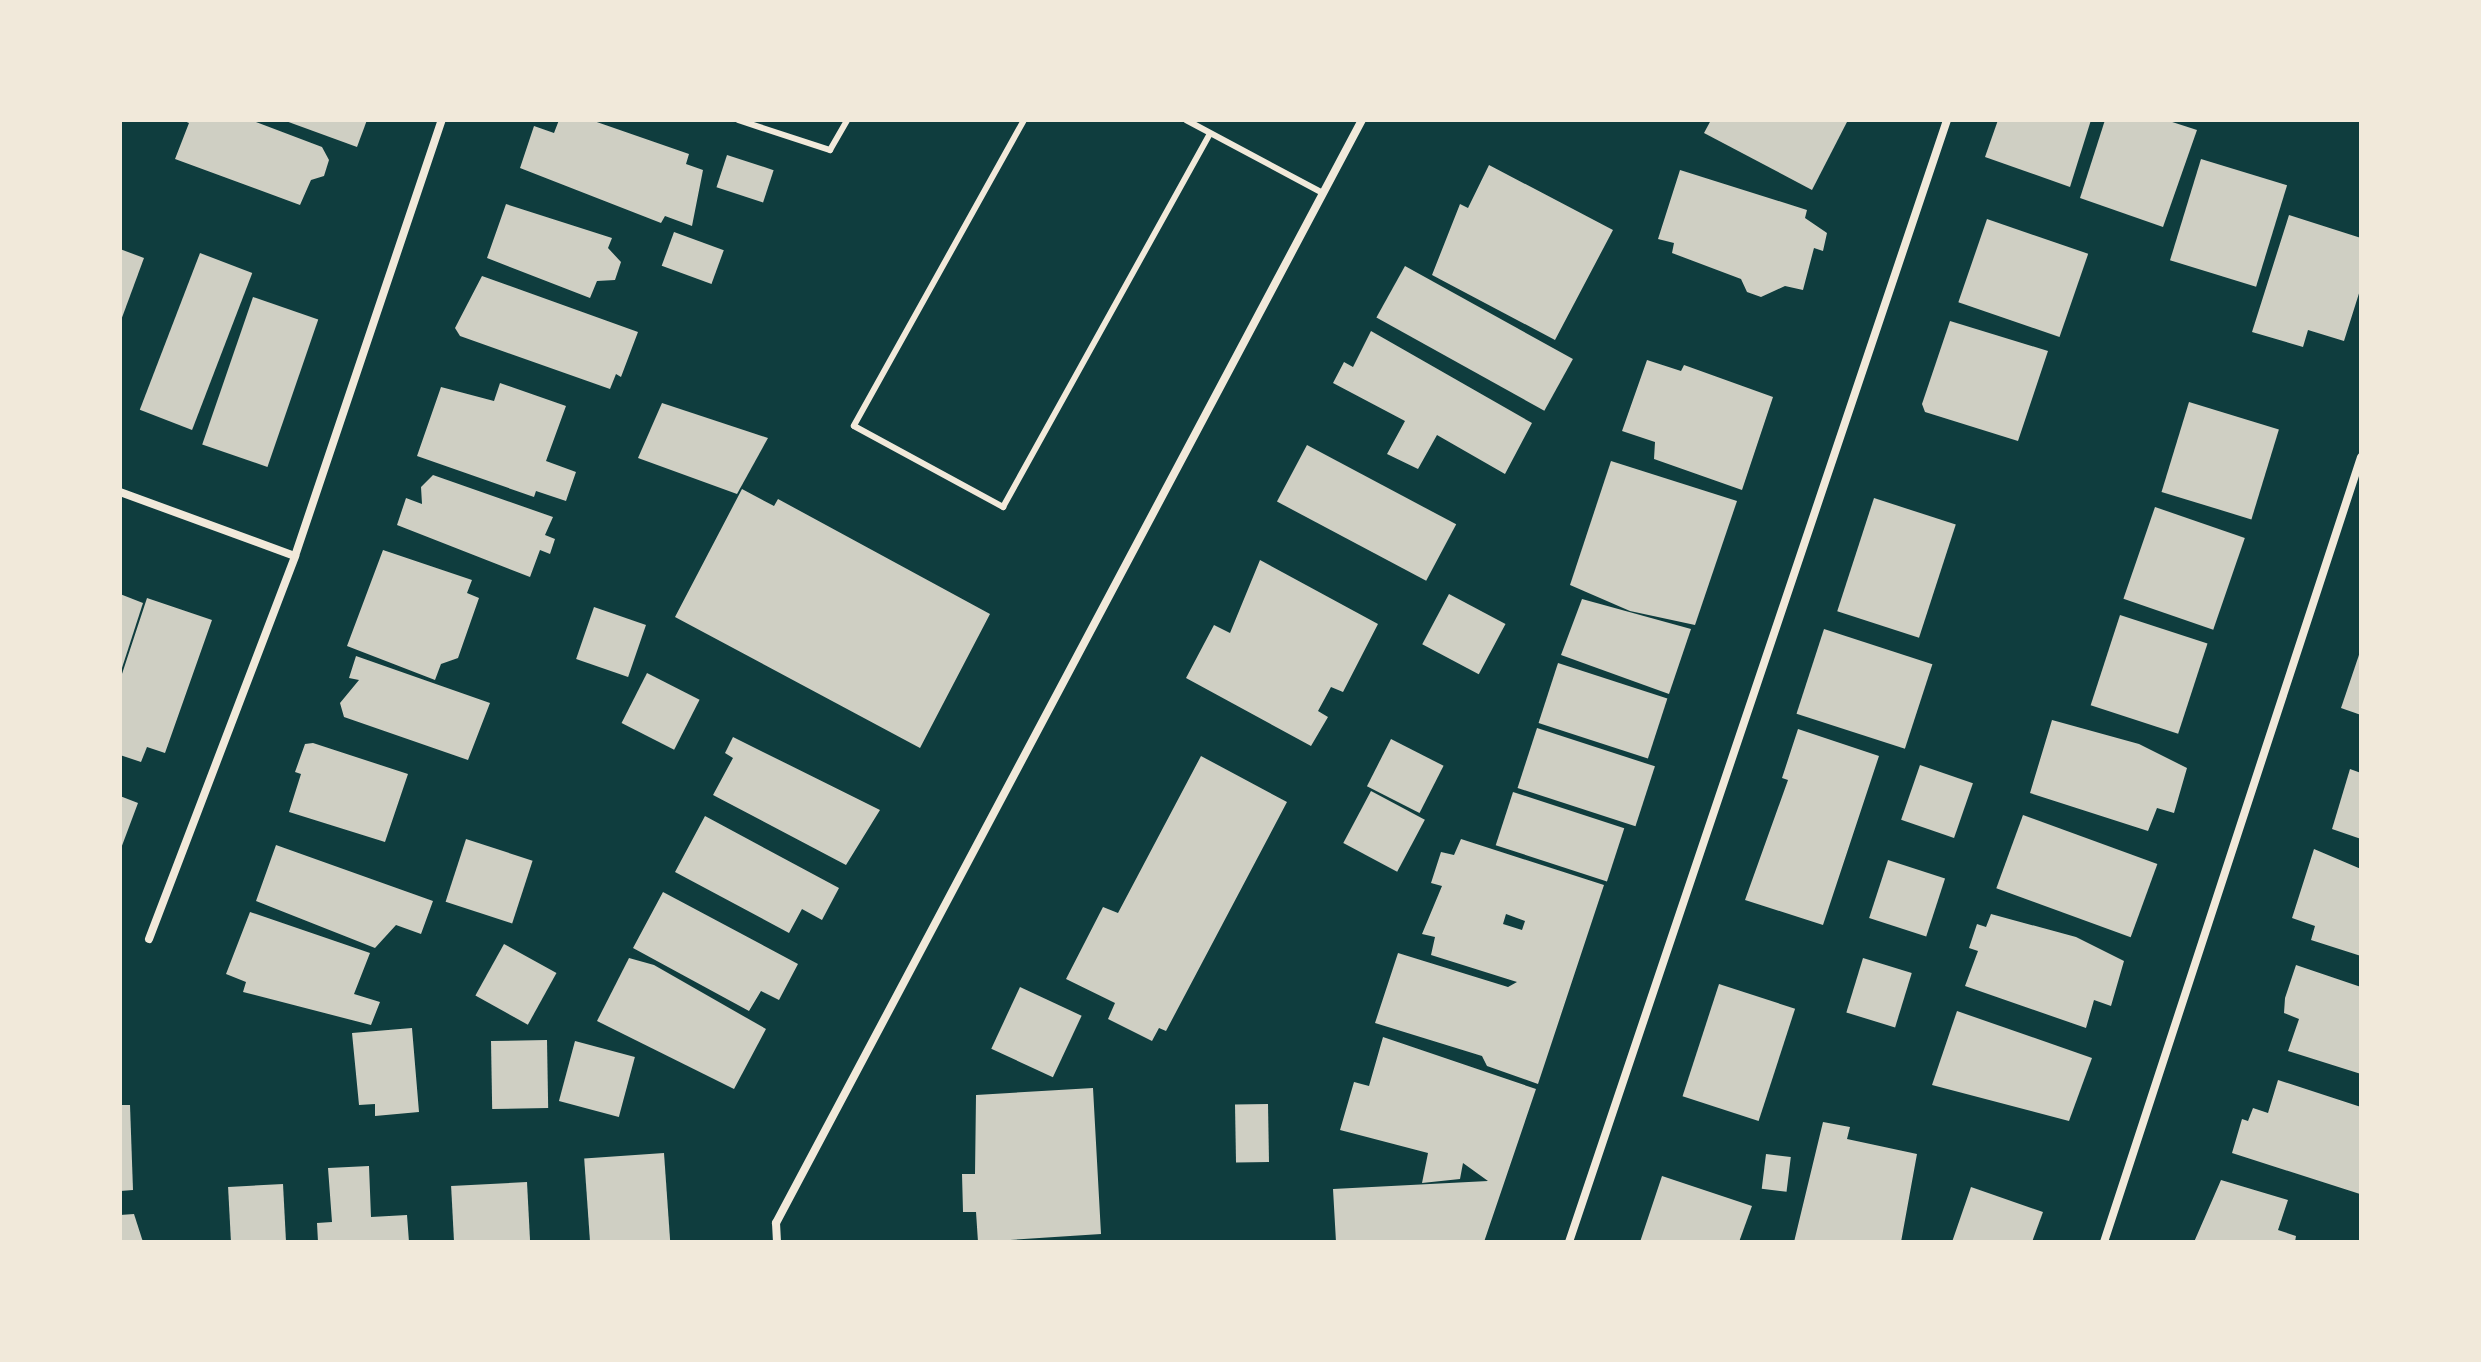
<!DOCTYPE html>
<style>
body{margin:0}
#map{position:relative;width:2481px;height:1362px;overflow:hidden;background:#0f3d3e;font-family:Signika,sans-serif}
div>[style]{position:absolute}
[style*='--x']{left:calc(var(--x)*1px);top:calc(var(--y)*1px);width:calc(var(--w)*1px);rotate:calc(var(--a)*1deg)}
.building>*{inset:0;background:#cfcfc3;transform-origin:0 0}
.service>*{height:6px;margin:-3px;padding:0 3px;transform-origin:3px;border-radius:3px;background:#f1e9da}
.minor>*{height:8px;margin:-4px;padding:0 4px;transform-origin:4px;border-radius:4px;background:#f1e9da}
span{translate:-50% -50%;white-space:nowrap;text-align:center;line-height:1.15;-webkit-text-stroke:8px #f1e9da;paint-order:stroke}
.frame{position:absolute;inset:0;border:122px solid #f1e9da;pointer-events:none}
</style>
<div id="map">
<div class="building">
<i style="clip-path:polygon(182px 120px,251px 120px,322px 147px,329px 160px,324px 176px,311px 180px,300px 205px,175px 159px,189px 123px)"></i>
<i style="clip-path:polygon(283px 120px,367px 120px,357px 147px)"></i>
<i style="clip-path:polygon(559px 120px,591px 120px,689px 154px,686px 164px,703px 170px,692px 226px,665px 216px,661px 223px,520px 168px,534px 126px,554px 133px)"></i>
<i style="clip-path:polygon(1711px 120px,1848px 120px,1812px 190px,1704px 133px)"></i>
<i style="clip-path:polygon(1998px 120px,2091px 120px,2070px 187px,1985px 157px)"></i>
<i style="clip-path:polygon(2105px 120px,2166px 120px,2197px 130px,2163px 227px,2080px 198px)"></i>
<i style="left:727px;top:155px;width:49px;height:34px;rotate:18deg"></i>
<i style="left:2201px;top:159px;width:90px;height:106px;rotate:17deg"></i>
<i style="clip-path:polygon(1489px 165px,1613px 230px,1555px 340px,1432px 275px,1460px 204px,1468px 208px)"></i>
<i style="clip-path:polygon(1680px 170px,1807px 210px,1805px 218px,1827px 233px,1823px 251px,1814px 248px,1803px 290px,1785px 286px,1761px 297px,1747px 292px,1741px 279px,1672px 253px,1674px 243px,1658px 239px)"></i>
<i style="clip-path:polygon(506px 204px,612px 238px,608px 248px,621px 262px,615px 280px,597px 281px,590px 298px,487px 258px)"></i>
<i style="clip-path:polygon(2289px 215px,2361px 238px,2361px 287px,2344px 341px,2308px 330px,2303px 347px,2252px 332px)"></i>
<i style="left:1987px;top:219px;width:107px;height:88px;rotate:19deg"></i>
<i style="left:674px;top:232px;width:53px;height:36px;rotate:20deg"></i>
<i style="clip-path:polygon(120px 249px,144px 258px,120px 323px)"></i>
<i style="left:200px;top:253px;width:56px;height:168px;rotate:21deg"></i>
<i style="left:1405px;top:266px;width:192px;height:59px;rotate:29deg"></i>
<i style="clip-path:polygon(482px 276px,638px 332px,621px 377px,616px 374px,610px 389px,460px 336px,455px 328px)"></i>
<i style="left:253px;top:297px;width:69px;height:156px;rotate:19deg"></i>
<i style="clip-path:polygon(1950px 321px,2048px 351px,2018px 441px,1925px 412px,1922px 404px)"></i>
<i style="clip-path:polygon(1371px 331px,1532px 423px,1505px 474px,1437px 435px,1418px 469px,1387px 454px,1405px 421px,1333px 383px,1344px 362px,1353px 367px)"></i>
<i style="clip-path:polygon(1647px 360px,1681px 371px,1684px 365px,1773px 397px,1742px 490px,1654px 459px,1655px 442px,1622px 431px)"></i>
<i style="clip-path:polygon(500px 383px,566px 406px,546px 461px,576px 472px,566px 501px,536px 491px,534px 497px,417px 456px,441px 387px,494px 401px)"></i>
<i style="left:2189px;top:402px;width:94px;height:94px;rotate:17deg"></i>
<i style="clip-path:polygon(662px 403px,768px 438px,737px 494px,638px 458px)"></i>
<i style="left:1307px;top:445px;width:169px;height:64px;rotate:28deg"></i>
<i style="clip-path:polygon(1611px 461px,1737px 501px,1695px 625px,1630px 611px,1570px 585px)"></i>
<i style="clip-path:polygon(433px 475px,553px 517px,545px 535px,555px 539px,550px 554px,540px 550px,530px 577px,397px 525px,406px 498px,422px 504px,421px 487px)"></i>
<i style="clip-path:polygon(742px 489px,774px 506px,778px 499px,990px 614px,920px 748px,675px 617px)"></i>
<i style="left:1874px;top:498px;width:86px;height:119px;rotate:18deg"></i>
<i style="left:2155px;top:507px;width:95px;height:97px;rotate:19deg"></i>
<i style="clip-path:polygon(383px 550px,472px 580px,467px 593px,479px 598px,458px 658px,441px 664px,435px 680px,347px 646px)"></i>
<i style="clip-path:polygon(1260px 560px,1378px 624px,1343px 692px,1331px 687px,1318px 711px,1328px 717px,1311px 746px,1186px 678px,1214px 625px,1230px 633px)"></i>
<i style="clip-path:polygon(120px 594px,143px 603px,121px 671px,120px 670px)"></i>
<i style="left:1449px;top:594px;width:64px;height:57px;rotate:28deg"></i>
<i style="clip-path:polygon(147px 598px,212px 620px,165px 753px,147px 747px,141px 762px,120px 755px,120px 680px)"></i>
<i style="clip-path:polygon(1582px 599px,1691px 629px,1669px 694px,1561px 655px)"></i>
<i style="left:594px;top:607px;width:55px;height:55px;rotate:19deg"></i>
<i style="left:2120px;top:615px;width:92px;height:95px;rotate:18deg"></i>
<i style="left:1824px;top:629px;width:114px;height:89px;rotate:18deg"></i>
<i style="clip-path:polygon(2361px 649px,2361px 715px,2341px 708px)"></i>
<i style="clip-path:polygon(356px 656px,490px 703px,468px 760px,344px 717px,340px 703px,359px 680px,349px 678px)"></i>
<i style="left:1558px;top:663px;width:115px;height:63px;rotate:18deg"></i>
<i style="left:647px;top:673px;width:59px;height:56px;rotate:27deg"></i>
<i style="clip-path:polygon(2052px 720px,2139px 744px,2187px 768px,2174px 813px,2157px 808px,2148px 831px,2030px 793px)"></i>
<i style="left:1537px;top:728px;width:124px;height:63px;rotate:18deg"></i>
<i style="clip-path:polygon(1798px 729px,1879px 756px,1823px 925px,1745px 900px,1788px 780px,1782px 778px)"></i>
<i style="clip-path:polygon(733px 737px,880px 810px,846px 865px,713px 795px,733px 758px,725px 753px)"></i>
<i style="left:1391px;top:739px;width:59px;height:53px;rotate:27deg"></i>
<i style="clip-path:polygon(313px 743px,408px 774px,385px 842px,289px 812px,301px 774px,295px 772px,305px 744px)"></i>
<i style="clip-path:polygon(1201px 756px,1287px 802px,1166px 1031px,1159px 1028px,1152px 1041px,1108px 1019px,1115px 1003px,1066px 979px,1103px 907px,1118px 913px)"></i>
<i style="left:1920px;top:765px;width:56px;height:58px;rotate:19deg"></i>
<i style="clip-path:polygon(2350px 769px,2361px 773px,2361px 839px,2332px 829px)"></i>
<i style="left:1371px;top:791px;width:61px;height:59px;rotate:28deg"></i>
<i style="left:1513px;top:792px;width:117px;height:56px;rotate:18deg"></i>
<i style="clip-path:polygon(120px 796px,138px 803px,120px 851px)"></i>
<i style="left:2023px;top:815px;width:143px;height:78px;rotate:20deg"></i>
<i style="clip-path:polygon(705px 816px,839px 888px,822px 920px,802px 909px,789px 933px,675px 872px)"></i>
<i style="left:466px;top:839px;width:70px;height:66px;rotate:18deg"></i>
<i style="clip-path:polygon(evenodd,1461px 839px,1604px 885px,1538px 1084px,1487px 1066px,1482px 1056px,1375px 1023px,1398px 953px,1508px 987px,1517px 982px,1431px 955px,1435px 937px,1422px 934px,1442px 886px,1431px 883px,1441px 852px,1454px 855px,1461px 839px,1506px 914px,1525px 921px,1522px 930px,1503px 924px,1506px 914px)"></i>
<i style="clip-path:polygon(276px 845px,433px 901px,421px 934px,396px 925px,375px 948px,256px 901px)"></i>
<i style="clip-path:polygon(2314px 849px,2361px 869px,2361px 956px,2311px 940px,2315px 926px,2292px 918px)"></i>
<i style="left:1888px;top:860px;width:60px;height:61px;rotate:18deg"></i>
<i style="clip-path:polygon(663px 892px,798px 964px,779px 1000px,761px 991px,749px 1011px,633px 948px)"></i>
<i style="clip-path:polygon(250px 912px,370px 953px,354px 994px,380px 1002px,371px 1025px,243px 992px,246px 982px,226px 974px)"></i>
<i style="clip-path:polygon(1991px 914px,2076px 937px,2124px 961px,2111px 1006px,2094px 1000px,2086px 1028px,1965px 986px,1978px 951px,1969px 948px,1977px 924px,1986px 927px)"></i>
<i style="left:504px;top:944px;width:60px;height:59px;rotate:29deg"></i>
<i style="clip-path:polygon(629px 958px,654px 965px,766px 1029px,734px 1089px,597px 1021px)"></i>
<i style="left:1863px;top:958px;width:51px;height:57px;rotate:17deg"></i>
<i style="clip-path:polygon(2296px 965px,2361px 987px,2361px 1074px,2288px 1051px,2299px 1019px,2284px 1013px,2285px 998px)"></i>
<i style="left:1719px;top:984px;width:80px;height:118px;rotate:18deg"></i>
<i style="left:1020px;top:987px;width:68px;height:68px;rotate:25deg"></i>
<i style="clip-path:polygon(1957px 1011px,2092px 1058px,2069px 1121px,1932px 1085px)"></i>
<i style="clip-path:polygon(412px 1028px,419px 1112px,375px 1116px,375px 1104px,359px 1105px,352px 1033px)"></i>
<i style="clip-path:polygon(1383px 1037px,1536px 1089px,1484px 1242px,1336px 1242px,1333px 1189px,1488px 1181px,1463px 1163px,1460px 1179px,1422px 1183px,1428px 1153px,1340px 1130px,1354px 1082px,1369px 1086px)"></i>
<i style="left:547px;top:1040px;width:68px;height:56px;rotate:89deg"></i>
<i style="left:575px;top:1041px;width:62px;height:62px;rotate:15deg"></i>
<i style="clip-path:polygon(2278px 1080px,2361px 1107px,2360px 1194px,2232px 1153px,2242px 1119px,2248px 1121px,2253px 1108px,2268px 1113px)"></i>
<i style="clip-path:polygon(1093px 1088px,1101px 1234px,978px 1242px,976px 1212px,963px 1212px,962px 1174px,975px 1174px,976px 1095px)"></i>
<i style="left:1268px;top:1104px;width:58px;height:33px;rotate:89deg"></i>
<i style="clip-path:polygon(120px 1105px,130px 1105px,133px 1190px,120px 1191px)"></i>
<i style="clip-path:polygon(1823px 1122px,1850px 1127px,1847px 1139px,1917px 1154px,1901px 1242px,1794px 1242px)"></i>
<i style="left:664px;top:1153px;width:89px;height:80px;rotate:86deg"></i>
<i style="left:1766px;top:1154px;width:25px;height:35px;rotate:7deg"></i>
<i style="clip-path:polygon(369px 1166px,371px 1217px,407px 1215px,409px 1242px,318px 1242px,317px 1223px,332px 1222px,328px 1168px)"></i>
<i style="clip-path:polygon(1662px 1176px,1752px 1206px,1739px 1242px,1640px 1242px)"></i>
<i style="clip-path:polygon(2221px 1180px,2288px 1200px,2278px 1230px,2296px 1236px,2295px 1242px,2194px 1242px)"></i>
<i style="left:527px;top:1182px;width:60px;height:76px;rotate:87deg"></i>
<i style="left:283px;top:1184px;width:58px;height:55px;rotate:87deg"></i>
<i style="clip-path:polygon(1971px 1187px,2043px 1212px,2032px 1242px,1952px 1242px)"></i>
<i style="clip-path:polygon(134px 1214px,143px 1242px,120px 1242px,120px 1215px)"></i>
</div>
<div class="service">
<i style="--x:738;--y:120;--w:97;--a:18.1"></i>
<i style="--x:830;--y:150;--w:34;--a:-60"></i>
<i style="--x:1024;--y:120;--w:350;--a:119.1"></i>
<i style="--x:854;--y:426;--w:170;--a:28.5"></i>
<i style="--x:1003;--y:507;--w:427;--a:-61"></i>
<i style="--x:1186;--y:120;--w:155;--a:28.1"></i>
</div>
<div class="minor">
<i style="--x:120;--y:492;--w:186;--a:20.1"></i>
<i style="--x:149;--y:939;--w:410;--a:-69.1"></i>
<i style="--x:295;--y:556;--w:460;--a:-71.4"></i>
<i style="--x:777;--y:1242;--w:19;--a:-93"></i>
<i style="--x:776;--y:1223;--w:1249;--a:-62.02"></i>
<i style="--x:1569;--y:1242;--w:1184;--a:-71.38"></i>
<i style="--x:2104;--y:1242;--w:826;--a:-71.87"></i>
</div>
<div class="frame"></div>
</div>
